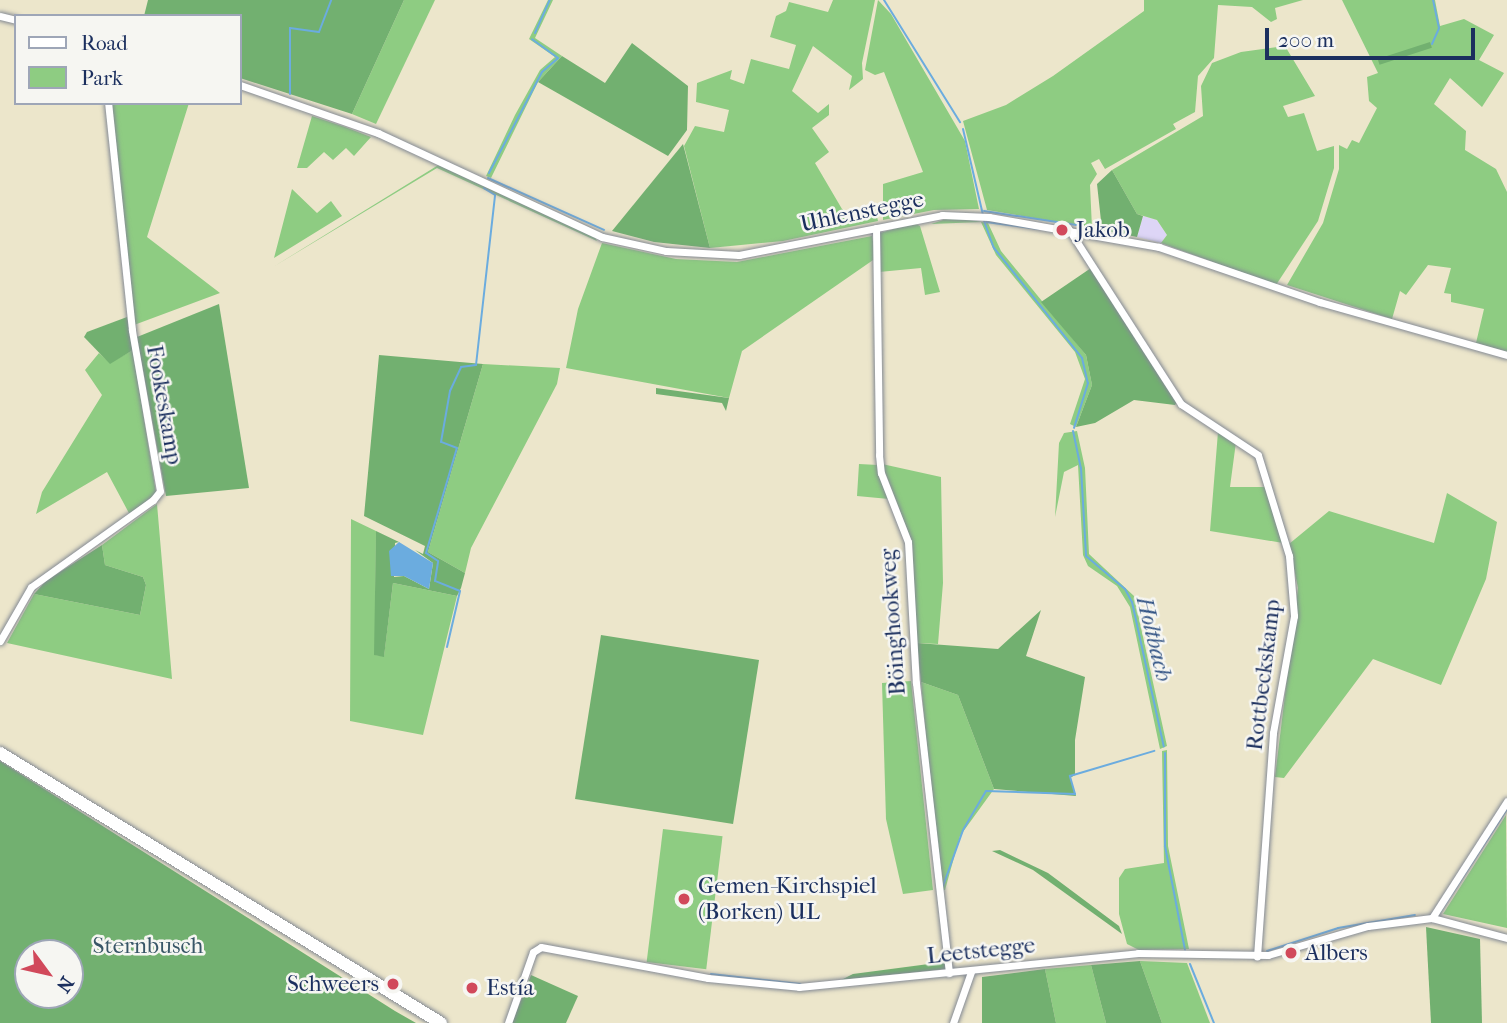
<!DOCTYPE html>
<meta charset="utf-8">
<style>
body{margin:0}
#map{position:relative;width:1507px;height:1023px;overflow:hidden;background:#ece6cb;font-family:"IM FELL French Canon",serif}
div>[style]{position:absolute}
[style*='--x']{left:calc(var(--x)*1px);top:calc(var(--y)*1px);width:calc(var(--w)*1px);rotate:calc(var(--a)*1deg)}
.built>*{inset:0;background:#ddd5f6}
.green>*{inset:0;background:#8ecc82;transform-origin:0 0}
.forest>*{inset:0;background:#72b070;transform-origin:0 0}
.water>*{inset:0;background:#6bacdf}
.stream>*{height:2px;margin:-1px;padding:0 1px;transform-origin:1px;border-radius:1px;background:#6bacdf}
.roads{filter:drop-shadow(0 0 2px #848a94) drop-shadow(0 0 2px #848a94)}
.street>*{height:7px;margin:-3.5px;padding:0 3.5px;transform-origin:3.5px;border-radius:3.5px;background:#fff}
.primary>*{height:12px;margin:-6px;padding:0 6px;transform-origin:6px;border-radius:6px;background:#fff}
.dots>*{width:19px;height:19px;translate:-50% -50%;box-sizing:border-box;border:4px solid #f6f6f2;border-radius:50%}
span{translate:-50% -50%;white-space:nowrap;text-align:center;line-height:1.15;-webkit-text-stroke:5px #f6f6f2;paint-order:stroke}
.street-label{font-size:23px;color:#1b2f5e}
.poi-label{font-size:23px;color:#1b2f5e}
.left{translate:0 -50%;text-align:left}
.right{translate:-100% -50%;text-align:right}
.park-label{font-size:23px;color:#385667}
.water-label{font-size:24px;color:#335485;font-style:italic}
.legend{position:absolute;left:14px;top:14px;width:228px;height:91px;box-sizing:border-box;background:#f6f6f2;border:2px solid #9ea6b7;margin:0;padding:9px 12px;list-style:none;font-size:21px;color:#1b2f5e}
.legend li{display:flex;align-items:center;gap:14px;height:35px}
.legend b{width:35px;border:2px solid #9ea6b7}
.north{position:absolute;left:14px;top:939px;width:70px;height:70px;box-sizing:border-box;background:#f6f6f2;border:2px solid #9ea6b7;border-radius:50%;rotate:123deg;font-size:19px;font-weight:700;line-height:28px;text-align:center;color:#1b2f5e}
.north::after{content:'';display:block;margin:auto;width:24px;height:32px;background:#d1495b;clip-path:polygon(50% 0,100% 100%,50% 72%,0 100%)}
.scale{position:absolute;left:1265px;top:28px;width:210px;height:32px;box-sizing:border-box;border:4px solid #1b2f5e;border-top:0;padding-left:9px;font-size:21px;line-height:24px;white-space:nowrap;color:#1b2f5e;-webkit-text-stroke:5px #f6f6f2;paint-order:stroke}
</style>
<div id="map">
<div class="built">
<i style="clip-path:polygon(1143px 216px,1157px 220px,1167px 235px,1161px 243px,1137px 237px)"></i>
</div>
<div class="green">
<i style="clip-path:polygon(404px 0,435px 0,376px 124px,352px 114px)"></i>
<i style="clip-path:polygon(548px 0,553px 0,535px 38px,562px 56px,538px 82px,491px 178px,486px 176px,515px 115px,540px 70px,555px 57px,529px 39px)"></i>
<i style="clip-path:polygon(833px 0,875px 0,862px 63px,863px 79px,849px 90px,852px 76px,813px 46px,792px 91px,818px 113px,829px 104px,829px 115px,812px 128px,829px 152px,815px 163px,842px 209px,855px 218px,874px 204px,878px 221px,783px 241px,710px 248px,684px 146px,695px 126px,724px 132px,729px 110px,696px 102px,697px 83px,732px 70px,730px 79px,744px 84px,751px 59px,789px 69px,796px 45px,770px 37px,776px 16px,786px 11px,789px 2px,828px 12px)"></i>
<i style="clip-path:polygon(878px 0,891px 14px,965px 141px,979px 209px,934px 210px,883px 220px,883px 184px,923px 172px,884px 72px,875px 75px,865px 70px)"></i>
<i style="clip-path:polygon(1144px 0,1303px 0,1275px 8px,1277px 19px,1271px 22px,1252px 7px,1218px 5px,1214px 58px,1198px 76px,1195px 112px,1173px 124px,1176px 129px,1105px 169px,1099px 159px,1091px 163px,1097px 174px,1090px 185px,1092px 228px,987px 210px,963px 121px,1006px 105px,1053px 76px,1144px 11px)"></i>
<i style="clip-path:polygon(1342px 0,1435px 0,1440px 26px,1464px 19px,1494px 35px,1479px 60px,1504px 73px,1482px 107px,1450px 78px,1434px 104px,1466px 131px,1465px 150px,1496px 169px,1507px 192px,1507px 352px,1476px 343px,1484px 309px,1451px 302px,1451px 294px,1444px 293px,1451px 268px,1428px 265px,1406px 295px,1400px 291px,1392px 319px,1287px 285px,1323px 223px,1339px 169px,1339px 145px,1347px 149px,1352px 140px,1359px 143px,1377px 108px,1369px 101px,1367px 77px,1378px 73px)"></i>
<i style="clip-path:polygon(1285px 46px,1315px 96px,1283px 106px,1288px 117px,1304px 113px,1317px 151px,1334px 146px,1334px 168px,1318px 221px,1276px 285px,1161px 243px,1167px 235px,1157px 220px,1137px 214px,1112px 170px,1203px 116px,1201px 86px,1212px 63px,1241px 52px)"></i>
<i style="clip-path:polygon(112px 103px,189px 103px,147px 237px,220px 293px,134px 325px)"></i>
<i style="clip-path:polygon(312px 116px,345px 127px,371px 137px,354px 156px,346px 148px,333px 160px,324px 152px,307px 168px,297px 168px)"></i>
<i style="clip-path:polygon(440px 164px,594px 235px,597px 241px,437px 168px,273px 267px)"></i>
<i style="clip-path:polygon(292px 189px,317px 213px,331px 201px,342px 216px,274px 258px)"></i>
<i style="clip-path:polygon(952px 217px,988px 223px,1001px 251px,1086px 355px,1092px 385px,1076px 427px,1070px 424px,1085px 379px,1075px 352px,996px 255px,981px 222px,931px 224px)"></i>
<i style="clip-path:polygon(914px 223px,920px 226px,940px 292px,925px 295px,921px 268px,879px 272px,880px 233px)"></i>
<i style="clip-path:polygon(872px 236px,876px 258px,742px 351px,729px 398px,566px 368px,578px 309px,602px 243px,676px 259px,737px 262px)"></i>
<i style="clip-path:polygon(133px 350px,156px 493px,130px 515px,107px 472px,36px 514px,42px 492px,102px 395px,85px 370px,99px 353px,110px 363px)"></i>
<i style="clip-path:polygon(483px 364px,560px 368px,557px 384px,471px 548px,465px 573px,428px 552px)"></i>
<i style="clip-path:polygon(1077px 431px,1085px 468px,1089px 554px,1134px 596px,1167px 746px,1160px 749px,1130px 607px,1117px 586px,1088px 566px,1083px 555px,1078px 465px,1064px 472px,1055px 517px,1059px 443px,1064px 433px)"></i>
<i style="clip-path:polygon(1218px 432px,1236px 442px,1230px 487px,1265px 487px,1283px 543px,1210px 531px)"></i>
<i style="clip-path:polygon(859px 464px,878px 465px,889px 499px,857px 496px)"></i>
<i style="clip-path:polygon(882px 464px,941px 477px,943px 583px,938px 644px,917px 643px,912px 542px)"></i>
<i style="clip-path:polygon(1447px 493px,1497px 522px,1486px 579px,1441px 685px,1373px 659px,1284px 778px,1275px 777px,1298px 588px,1289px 544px,1329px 511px,1434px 543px)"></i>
<i style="clip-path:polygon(157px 504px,172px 679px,7px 643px,34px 594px,140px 615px,146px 585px,143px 577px,105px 565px,102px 545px)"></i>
<i style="clip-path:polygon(351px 519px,376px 531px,375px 655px,384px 656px,393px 583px,457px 596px,423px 735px,350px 721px)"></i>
<i style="clip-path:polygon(911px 681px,933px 890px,903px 894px,886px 819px,882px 683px)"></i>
<i style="clip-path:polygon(921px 682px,958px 695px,994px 789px,960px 836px,945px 890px,940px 891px)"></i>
<i style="clip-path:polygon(1167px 750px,1168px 846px,1189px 949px,1139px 950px,1127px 944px,1119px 914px,1119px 878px,1125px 869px,1164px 863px,1162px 751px)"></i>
<i style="clip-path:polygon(1506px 815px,1507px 928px,1443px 914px)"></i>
<i style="left:663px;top:829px;width:60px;height:134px;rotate:7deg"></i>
<i style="clip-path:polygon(1140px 961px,1187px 963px,1210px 1023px,1162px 1023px)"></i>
<i style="clip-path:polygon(1091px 965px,1106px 1023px,1056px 1023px,1045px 969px)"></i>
</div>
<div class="forest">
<i style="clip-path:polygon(148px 0,404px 0,352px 114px,240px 78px,240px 16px,144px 16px)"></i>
<i style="left:1430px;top:42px;width:6px;height:55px;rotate:72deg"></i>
<i style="clip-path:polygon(632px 43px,688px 86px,687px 130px,668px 156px,538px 82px,562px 56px,605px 83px)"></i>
<i style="clip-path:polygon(683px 144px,710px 248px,654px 242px,612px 231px)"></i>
<i style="clip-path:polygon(1112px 170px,1137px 214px,1143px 216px,1137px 237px,1102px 230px,1097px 184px)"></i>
<i style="clip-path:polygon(1091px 268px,1177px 402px,1175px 405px,1134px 400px,1095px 423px,1076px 427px,1092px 385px,1086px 355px,1041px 302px)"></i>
<i style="clip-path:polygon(219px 304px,249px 488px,166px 496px,137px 337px)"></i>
<i style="clip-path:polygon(127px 317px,133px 350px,110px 364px,84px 337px,87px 332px)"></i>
<i style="clip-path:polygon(379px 355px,483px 364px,428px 552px,465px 573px,461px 588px,457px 596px,393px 583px,384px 657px,374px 655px,376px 531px,399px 542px,395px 543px,394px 577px,404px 576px,429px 589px,433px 563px,415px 550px,423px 554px,425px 546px,364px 516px)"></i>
<i style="clip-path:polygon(656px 388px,729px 398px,726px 411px,722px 403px,656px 394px)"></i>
<i style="clip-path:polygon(102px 545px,105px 565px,143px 577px,146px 585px,140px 615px,34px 594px,46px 581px)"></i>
<i style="clip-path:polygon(1041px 610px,1026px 656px,1085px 677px,1075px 740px,1075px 775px,1070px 778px,1076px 796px,994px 789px,958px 695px,921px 682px,917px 643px,998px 649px)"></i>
<i style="left:601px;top:635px;width:160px;height:166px;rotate:9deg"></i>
<i style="clip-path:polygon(evenodd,0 761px,395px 1011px,416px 1023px,0 1023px,0 761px,28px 953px,70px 953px,70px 995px,28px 995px,28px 953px)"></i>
<i style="clip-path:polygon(1000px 850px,1048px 873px,1119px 926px,1122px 934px,1033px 870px,992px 851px)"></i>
<i style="clip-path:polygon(1426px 927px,1480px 939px,1482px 1023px,1431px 1023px)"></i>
<i style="clip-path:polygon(1140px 961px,1162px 1023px,1106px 1023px,1091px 965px)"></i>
<i style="clip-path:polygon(944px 962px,946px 969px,841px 980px,853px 974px)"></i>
<i style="clip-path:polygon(1045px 969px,1056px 1023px,982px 1023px,982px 977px)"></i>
<i style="clip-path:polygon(531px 975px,578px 996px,566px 1023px,512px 1023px)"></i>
</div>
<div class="water">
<i style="clip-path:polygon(399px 542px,433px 563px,429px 589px,404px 576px,391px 576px,389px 551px)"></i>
</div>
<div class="stream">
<i style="--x:884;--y:0;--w:144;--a:58.1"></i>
<i style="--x:535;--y:33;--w:36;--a:-66"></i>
<i style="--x:1432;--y:44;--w:17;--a:-66"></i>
<i style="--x:1439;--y:28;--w:29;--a:-102"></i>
<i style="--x:290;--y:94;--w:66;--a:-90"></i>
<i style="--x:290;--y:28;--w:29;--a:8"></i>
<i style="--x:319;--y:32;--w:34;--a:-69"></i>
<i style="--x:963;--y:129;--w:88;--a:76.9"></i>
<i style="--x:489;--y:173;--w:114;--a:-62.3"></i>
<i style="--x:542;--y:72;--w:21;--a:-41"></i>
<i style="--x:558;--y:58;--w:32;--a:-144"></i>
<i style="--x:488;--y:178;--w:127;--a:24.1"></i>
<i style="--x:984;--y:211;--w:100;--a:8.6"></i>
<i style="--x:984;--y:221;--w:29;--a:70"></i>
<i style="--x:994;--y:248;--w:141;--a:51.3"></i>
<i style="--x:1082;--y:358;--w:26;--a:77"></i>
<i style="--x:1088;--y:383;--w:47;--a:107.3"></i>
<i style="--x:986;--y:222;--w:53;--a:7.5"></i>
<i style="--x:1073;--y:431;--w:38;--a:78"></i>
<i style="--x:1081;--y:468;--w:88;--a:86.7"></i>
<i style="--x:1086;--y:556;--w:51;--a:40.2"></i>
<i style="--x:1125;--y:589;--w:15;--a:62"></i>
<i style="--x:1132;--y:602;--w:148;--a:77.6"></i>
<i style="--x:447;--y:647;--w:57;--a:-76.9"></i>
<i style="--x:460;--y:591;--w:27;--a:-158"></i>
<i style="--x:435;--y:581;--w:20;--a:-81"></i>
<i style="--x:438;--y:561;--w:14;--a:-146"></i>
<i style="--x:426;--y:553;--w:109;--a:-73.6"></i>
<i style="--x:457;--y:448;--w:17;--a:-159"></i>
<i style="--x:441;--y:442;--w:52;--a:-80"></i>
<i style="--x:450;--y:391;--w:26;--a:-65"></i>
<i style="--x:461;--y:367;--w:15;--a:-8"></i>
<i style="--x:476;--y:365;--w:171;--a:-83.6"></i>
<i style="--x:495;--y:195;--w:13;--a:-148"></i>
<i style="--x:1165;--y:753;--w:93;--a:90"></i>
<i style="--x:1165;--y:846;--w:106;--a:79.1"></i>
<i style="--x:943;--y:886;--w:59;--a:-70.3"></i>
<i style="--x:963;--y:830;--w:45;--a:-59.5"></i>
<i style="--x:986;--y:791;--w:89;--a:1.9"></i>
<i style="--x:1075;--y:794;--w:19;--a:-106"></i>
<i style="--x:1070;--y:776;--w:88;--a:-16.6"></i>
<i style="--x:1440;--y:912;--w:123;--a:-57"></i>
<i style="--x:1267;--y:951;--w:75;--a:-17.9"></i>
<i style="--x:1338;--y:928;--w:78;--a:-9.6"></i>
<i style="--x:1190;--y:964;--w:64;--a:67.9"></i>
<i style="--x:711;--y:974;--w:90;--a:6.4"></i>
</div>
<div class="roads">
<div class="street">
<i style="--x:0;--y:16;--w:16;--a:14"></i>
<i style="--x:240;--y:85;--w:146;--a:19.2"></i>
<i style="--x:378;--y:133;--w:247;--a:24.9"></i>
<i style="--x:602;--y:237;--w:66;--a:12.3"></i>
<i style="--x:666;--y:251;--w:73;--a:3.1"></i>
<i style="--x:739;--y:255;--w:207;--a:-11.1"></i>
<i style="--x:942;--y:215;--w:47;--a:2.4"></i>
<i style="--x:989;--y:217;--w:173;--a:10"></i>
<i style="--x:1159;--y:247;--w:170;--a:18.9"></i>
<i style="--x:1320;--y:302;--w:194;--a:15.8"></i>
<i style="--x:876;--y:228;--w:227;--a:89.2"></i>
<i style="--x:879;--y:455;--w:18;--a:84"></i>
<i style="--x:881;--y:473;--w:74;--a:68.6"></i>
<i style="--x:908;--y:542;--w:141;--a:86.8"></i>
<i style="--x:916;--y:683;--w:292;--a:83.5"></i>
<i style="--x:1068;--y:228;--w:209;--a:57.3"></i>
<i style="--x:1181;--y:404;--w:92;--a:33.5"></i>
<i style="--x:1258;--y:455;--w:106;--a:72.9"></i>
<i style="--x:1289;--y:556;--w:60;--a:85.2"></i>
<i style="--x:1294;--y:616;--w:119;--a:100.2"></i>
<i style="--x:1273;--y:733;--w:224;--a:94.1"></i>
<i style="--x:0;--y:641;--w:62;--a:-60.1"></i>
<i style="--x:31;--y:587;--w:150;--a:-35.5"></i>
<i style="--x:153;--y:500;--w:11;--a:-52"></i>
<i style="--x:160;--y:491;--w:163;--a:-99.9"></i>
<i style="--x:132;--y:330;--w:228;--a:-96"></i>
<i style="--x:1432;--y:918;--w:139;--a:-57.3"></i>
<i style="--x:508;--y:1023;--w:75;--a:-70.6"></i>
<i style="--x:533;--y:952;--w:9;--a:-32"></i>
<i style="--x:541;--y:947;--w:170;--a:10.5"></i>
<i style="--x:708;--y:978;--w:91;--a:5.6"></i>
<i style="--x:799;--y:987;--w:341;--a:-5.7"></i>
<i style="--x:1138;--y:953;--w:130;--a:0.9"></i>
<i style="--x:1268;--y:955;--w:104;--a:-16.2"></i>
<i style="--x:1368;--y:926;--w:64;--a:-7.1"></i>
<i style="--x:1432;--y:918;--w:78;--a:14.9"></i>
<i style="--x:953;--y:1023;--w:54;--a:-70.6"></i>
</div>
<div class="primary">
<i style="--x:0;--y:753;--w:517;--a:31.48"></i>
</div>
</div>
<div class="dots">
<i style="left:1062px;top:230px;background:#d1495b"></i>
<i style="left:684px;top:899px;background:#d1495b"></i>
<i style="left:1291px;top:953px;background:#d1495b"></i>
<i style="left:393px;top:984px;background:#d1495b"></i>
<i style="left:472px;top:988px;background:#d1495b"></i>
</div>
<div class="street-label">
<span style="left:862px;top:212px;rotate:-12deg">Uhlenstegge</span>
<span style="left:164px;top:405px;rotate:80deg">Fookeskamp</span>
<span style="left:893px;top:622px;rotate:-94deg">Böinghookweg</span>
<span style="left:1264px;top:675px;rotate:-83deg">Rottbeckskamp</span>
<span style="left:981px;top:951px;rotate:-6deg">Leetstegge</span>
</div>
<div class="poi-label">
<span class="left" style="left:1076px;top:230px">Jakob</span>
<span class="left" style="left:698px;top:899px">Gemen-Kirchspiel<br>(Borken) UL</span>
<span class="left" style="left:1305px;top:953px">Albers</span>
<span class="right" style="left:379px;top:984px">Schweers</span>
<span class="left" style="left:486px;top:988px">Estía</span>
</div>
<div class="park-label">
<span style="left:148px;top:946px">Sternbusch</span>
</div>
<div class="water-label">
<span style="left:1154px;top:639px;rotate:76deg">Holtbach</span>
</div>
<ul class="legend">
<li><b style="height:9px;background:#fff"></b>Road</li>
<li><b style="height:19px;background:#8ecc82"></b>Park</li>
</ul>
<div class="north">N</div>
<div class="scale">200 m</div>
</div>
